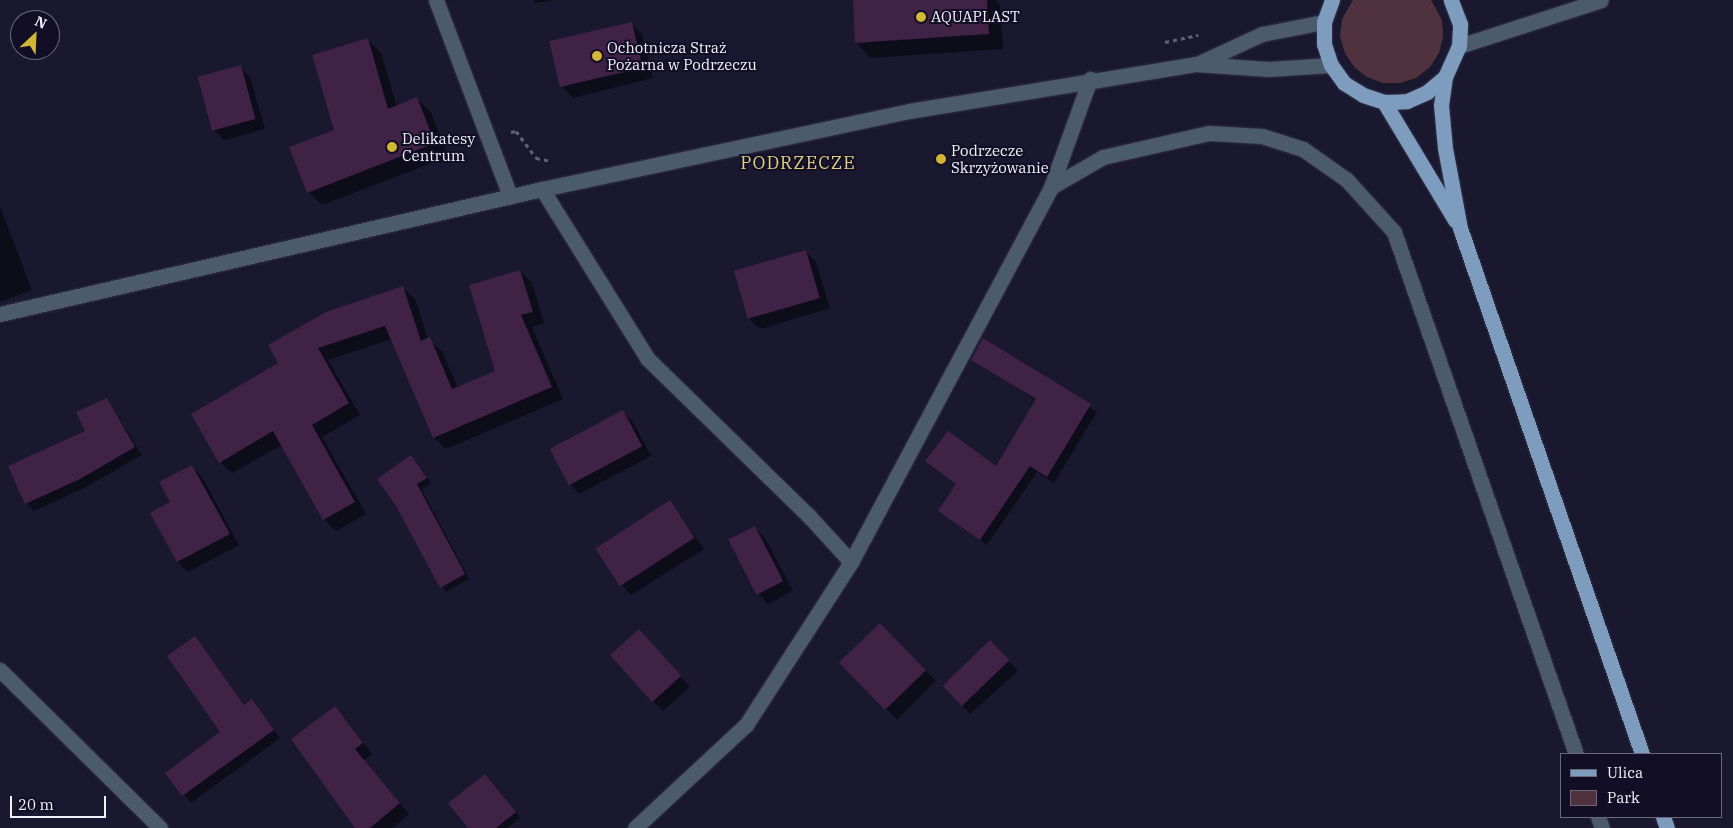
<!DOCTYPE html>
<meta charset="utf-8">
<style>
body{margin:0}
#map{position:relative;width:1733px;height:828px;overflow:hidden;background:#19182f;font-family:"IBM Plex Serif",serif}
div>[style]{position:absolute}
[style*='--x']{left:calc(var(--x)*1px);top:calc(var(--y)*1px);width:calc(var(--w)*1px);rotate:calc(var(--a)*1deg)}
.green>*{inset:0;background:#50323e}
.shadow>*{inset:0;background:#0007;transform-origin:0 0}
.building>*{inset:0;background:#3f2246;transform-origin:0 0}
.path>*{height:3px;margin-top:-1.5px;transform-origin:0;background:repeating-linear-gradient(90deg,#626174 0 4px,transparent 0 8px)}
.roads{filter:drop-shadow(0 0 1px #333248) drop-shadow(0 0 1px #333248)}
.minor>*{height:15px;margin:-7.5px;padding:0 7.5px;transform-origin:7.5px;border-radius:7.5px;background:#4c5b6c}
.major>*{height:15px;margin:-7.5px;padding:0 7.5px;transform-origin:7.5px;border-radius:7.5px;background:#7d9cbe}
.dots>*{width:14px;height:14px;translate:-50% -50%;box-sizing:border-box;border:2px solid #110e25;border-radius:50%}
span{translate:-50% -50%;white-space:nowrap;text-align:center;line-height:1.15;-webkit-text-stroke:4px #110e25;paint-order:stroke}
.poi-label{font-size:15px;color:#f2f2fc}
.left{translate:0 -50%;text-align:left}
.quarter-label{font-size:18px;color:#e0ce80;letter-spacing:1px}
.legend{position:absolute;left:1560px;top:753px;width:162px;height:65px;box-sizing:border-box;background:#110e25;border:1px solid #6b697b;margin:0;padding:6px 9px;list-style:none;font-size:15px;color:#f2f2fc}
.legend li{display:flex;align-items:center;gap:10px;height:25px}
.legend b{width:25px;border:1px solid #6b697b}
.north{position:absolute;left:10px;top:10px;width:50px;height:50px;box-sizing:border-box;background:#110e25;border:1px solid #6b697b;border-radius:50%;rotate:25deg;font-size:14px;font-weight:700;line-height:20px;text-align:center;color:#f2f2fc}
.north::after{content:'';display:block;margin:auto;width:18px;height:22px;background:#d2b736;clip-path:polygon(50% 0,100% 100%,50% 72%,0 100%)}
.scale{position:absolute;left:10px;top:796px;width:96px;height:22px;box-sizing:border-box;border:2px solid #f2f2fc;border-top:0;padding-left:6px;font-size:15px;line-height:18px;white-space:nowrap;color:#f2f2fc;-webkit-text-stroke:4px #110e25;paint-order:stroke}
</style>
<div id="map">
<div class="green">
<i style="clip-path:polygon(1353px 0,1431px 0,1442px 20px,1443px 37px,1439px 53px,1430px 67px,1416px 78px,1400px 83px,1383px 83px,1367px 77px,1354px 67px,1345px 53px,1340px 36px,1342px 19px)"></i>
</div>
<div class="shadow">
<i style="clip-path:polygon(533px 0,555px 0,535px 3px)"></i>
<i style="clip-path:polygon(854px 0,995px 0,1000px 5px,1003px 49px,871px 58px,856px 43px)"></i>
<i style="clip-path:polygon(632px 24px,642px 34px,653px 78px,573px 98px,563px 88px)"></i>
<i style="clip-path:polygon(368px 40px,381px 53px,397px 107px,417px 99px,431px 112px,448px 157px,322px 205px,308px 192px,336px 130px)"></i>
<i style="clip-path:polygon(240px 67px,250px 77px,265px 129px,224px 140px,214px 130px)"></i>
<i style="clip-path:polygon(0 207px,32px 290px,0 302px)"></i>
<i style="clip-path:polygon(806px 252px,816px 262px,830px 308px,760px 329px,749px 319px,736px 272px)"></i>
<i style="clip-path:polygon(520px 271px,532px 283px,544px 323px,532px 327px,563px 399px,446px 449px,434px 437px,392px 339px,328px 360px,360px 415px,322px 437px,366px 514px,336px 531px,324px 519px,282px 445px,232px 473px,220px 462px,280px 364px,403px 288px,415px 299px,428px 340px,442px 351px,458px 388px,497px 371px)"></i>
<i style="clip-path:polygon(984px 340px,1097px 412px,1054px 483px,1037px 472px,987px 545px,939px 511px,957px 485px,927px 461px,996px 468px,1037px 401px,972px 359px)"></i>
<i style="clip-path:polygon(107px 399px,142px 455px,88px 486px,34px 511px,26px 503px,87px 431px)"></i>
<i style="clip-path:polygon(623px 412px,633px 422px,651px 456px,579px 494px,569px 483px)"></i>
<i style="clip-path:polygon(416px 462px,431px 483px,422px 490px,469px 579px,446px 592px,397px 505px)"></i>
<i style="clip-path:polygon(192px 466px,202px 477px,239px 545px,188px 572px,178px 562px,152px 513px,172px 503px)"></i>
<i style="clip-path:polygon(670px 502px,704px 549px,631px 595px,621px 584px)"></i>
<i style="clip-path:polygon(755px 528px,765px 538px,793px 591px,768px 604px,758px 593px)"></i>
<i style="left:880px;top:625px;width:79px;height:55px;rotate:45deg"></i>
<i style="clip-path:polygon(195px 638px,245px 706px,252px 700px,280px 738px,191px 803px,167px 773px,222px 732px)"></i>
<i style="clip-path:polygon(649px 641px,690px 687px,663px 711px,653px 701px)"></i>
<i style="clip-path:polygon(1000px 652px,1018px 671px,970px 714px,943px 684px)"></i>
<i style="clip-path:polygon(335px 707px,372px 754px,364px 760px,409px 814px,393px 828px,358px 828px)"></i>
<i style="clip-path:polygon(490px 780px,520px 818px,507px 828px,470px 828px)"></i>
</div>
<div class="building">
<i style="clip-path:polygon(853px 0,987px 0,989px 34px,855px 43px)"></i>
<i style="left:632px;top:22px;width:47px;height:85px;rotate:77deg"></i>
<i style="clip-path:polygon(368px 38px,388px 109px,417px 97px,435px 143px,307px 193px,289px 147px,334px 130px,312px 55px)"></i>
<i style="left:241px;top:65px;width:56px;height:45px;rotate:75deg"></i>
<i style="left:806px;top:250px;width:50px;height:75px;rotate:74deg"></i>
<i style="clip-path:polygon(520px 270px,533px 312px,521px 315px,552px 387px,433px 438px,385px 326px,318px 348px,349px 403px,312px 425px,355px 502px,323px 520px,273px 431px,219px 463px,191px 414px,278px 363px,268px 345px,326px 312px,403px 286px,421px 341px,430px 337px,452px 389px,495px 371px,469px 285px)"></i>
<i style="clip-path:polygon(983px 338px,1091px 404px,1047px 477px,1030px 466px,980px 540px,938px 511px,956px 484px,925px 461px,948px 431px,996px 466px,1036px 399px,971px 360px)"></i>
<i style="clip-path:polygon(107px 398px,135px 447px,80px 479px,25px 504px,8px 466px,85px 431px,76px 412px)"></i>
<i style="left:623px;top:410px;width:41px;height:83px;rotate:62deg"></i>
<i style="clip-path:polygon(411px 455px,427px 478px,417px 484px,465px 574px,440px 588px,396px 506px,377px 479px)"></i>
<i style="clip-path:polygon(192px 465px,230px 534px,177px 562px,150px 513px,170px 502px,159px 482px)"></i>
<i style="left:670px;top:500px;width:45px;height:89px;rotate:57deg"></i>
<i style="left:755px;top:526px;width:62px;height:30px;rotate:63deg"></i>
<i style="left:880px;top:623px;width:66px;height:57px;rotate:46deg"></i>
<i style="left:639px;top:629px;width:63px;height:39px;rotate:48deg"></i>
<i style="clip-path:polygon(195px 636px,244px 705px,252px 699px,274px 730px,182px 796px,165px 773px,220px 732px,167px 656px)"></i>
<i style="left:990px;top:640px;width:28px;height:66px;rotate:46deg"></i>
<i style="clip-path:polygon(335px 706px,363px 743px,355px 749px,400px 803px,370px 828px,355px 828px,291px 739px)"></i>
<i style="clip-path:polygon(485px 774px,516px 812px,496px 828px,468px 828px,448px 803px)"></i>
</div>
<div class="path">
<i style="--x:1165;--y:42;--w:34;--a:-12"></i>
<i style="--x:511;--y:132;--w:5;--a:-11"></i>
<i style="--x:516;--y:131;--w:34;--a:53"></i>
<i style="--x:536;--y:158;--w:15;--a:11"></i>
</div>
<div class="roads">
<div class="minor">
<i style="--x:436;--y:0;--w:210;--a:69.3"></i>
<i style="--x:1459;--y:46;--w:149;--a:-17.9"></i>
<i style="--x:1197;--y:64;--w:72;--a:-24.8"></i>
<i style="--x:1262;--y:34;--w:63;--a:-11"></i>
<i style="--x:1051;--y:187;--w:115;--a:-70.1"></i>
<i style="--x:542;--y:189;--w:199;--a:58.1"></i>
<i style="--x:647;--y:358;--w:226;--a:44.3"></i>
<i style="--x:809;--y:516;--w:62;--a:47.6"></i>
<i style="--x:851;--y:562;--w:425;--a:-61.9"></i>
<i style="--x:1051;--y:187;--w:60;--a:-30"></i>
<i style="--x:1103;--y:157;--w:109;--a:-12.8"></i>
<i style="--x:1209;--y:133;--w:53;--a:3.2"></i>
<i style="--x:1262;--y:136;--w:43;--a:17.6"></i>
<i style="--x:1303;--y:149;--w:54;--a:35.2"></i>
<i style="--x:1347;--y:180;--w:70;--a:47.9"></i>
<i style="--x:1394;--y:232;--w:553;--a:70.78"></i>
<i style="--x:0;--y:314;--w:556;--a:-12.99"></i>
<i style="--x:542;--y:189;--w:375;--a:-12"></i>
<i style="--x:909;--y:111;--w:290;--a:-9.3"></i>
<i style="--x:1195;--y:64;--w:74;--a:3.9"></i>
<i style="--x:1269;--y:69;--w:62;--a:-3.7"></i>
<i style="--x:0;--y:670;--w:225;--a:44.6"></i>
<i style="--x:1598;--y:817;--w:12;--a:70"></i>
<i style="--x:635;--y:828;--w:151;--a:-42.9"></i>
<i style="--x:746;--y:725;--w:194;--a:-57.2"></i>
</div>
<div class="major">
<i style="--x:1332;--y:0;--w:23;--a:110"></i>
<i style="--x:1324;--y:22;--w:22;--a:90"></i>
<i style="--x:1324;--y:44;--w:22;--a:72"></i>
<i style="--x:1331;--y:65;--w:22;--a:54"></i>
<i style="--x:1344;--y:83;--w:22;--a:32"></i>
<i style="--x:1363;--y:95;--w:22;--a:18"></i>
<i style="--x:1384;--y:102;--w:23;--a:-2"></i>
<i style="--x:1407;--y:101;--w:22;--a:-24"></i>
<i style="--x:1427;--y:92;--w:23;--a:-40"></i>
<i style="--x:1445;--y:77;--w:34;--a:-66"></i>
<i style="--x:1459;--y:46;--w:22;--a:-87"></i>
<i style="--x:1460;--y:24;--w:26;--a:-111"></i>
<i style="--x:1445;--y:77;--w:28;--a:98"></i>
<i style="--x:1441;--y:105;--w:43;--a:84.7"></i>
<i style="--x:1445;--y:148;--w:81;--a:79.4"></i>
<i style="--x:1460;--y:228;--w:557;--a:70.91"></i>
<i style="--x:1384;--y:102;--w:138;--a:59"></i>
<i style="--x:1663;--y:817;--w:12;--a:70"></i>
</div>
</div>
<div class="dots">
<i style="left:921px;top:17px;background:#d2b736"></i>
<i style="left:597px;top:56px;background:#d2b736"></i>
<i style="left:392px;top:147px;background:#d2b736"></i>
<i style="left:941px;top:159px;background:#d2b736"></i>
</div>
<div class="poi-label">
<span class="left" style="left:931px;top:17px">AQUAPLAST</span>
<span class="left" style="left:607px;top:56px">Ochotnicza Straż<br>Pożarna w Podrzeczu</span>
<span class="left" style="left:402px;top:147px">Delikatesy<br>Centrum</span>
<span class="left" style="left:951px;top:159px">Podrzecze<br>Skrzyżowanie</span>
</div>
<div class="quarter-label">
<span style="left:798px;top:163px">PODRZECZE</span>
</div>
<ul class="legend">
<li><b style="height:6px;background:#7d9cbe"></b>Ulica</li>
<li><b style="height:14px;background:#50323e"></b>Park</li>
</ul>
<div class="north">N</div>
<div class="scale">20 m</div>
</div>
